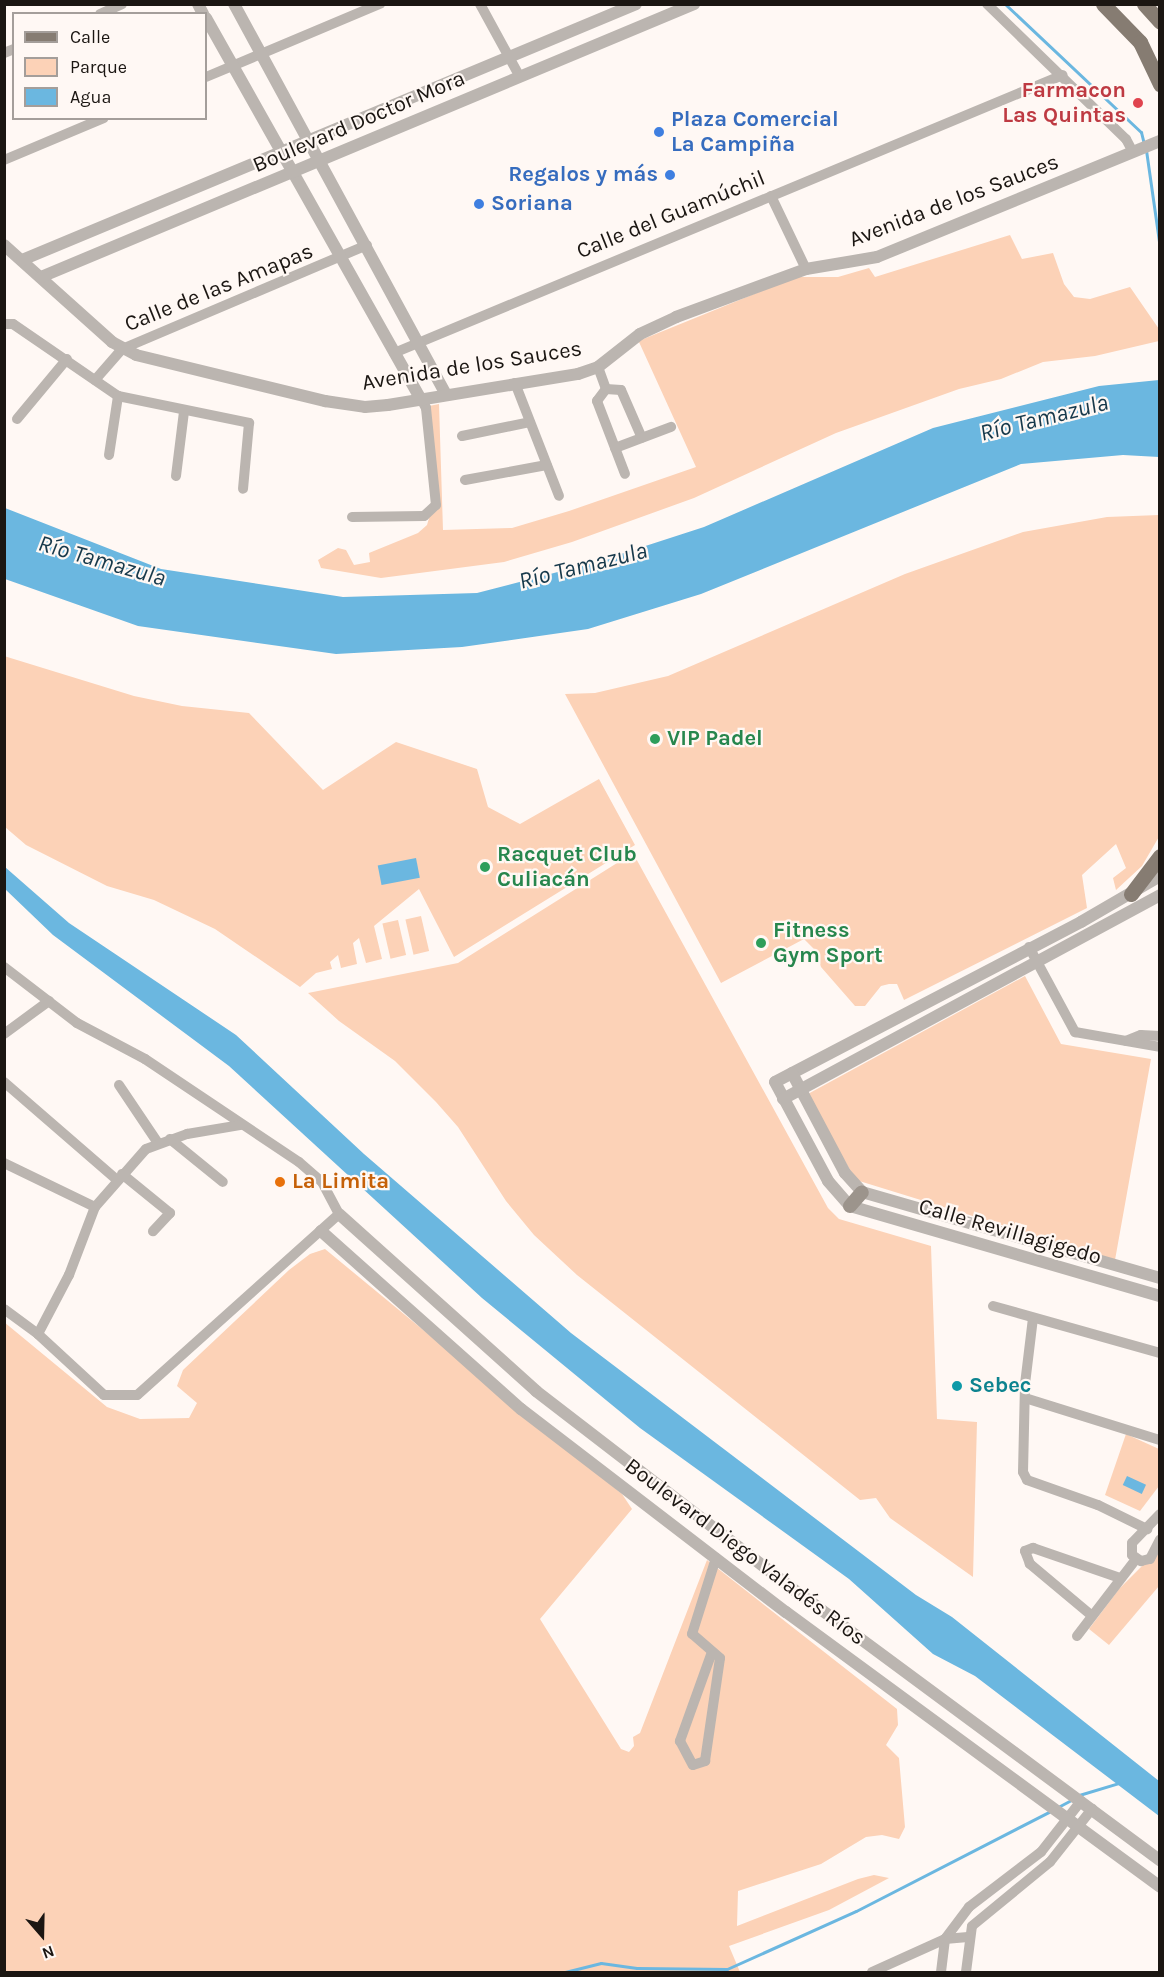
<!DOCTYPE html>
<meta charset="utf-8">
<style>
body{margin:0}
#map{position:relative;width:1164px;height:1977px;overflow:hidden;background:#fff8f4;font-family:Karla,sans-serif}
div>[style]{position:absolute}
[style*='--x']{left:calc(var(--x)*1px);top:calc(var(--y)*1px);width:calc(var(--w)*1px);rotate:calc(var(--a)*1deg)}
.green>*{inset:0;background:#fcd2b7;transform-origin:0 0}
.water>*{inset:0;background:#6bb7e0;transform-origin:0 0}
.stream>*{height:3px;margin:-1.5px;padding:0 1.5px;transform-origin:1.5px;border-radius:1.5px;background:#6bb7e0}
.minor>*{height:10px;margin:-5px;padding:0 5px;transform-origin:5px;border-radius:5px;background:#bbb5b0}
.tertiary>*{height:12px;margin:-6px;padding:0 6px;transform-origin:6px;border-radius:6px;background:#bbb5b0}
.secondary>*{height:14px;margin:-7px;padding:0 7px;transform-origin:7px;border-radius:7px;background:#9c948c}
.primary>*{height:15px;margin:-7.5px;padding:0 7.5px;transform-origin:7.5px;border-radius:7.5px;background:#867c72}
.dots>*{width:16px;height:16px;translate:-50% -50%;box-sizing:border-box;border:3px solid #fff8f4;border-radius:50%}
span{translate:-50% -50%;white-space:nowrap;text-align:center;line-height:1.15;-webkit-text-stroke:4.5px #fff8f4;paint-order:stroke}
.health-label{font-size:22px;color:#be3a42;font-weight:700}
.right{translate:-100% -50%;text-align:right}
.shop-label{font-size:22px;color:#366cbe;font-weight:700}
.left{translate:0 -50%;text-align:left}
.street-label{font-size:22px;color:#1b1612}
.leisure-label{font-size:22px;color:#27864d;font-weight:700}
.food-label{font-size:22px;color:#c56008;font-weight:700}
.culture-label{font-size:22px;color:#0d838f;font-weight:700}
.water-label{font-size:24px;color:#17394b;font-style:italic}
.frame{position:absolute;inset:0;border:6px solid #1b1612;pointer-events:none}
.legend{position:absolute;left:12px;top:12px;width:195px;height:108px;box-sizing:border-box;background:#fff8f4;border:2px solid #a49e9a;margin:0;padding:8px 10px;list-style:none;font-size:18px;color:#1b1612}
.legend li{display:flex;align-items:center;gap:12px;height:30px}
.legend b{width:30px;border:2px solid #a49e9a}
.north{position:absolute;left:12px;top:1905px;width:60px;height:60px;-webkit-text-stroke:4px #fff8f4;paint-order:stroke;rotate:160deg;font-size:16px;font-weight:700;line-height:24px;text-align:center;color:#1b1612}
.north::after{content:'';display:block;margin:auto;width:21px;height:27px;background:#1b1612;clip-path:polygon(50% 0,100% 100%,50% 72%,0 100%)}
</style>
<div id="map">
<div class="green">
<i style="clip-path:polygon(1010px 235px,1022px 259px,1053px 253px,1064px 284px,1074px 297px,1090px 299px,1130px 287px,1159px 329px,1159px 341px,1095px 356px,1043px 362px,1001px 379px,959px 389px,836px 433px,694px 498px,572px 542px,504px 562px,381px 578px,321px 568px,318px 560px,338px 548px,346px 550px,354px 565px,370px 562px,369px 553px,418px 533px,427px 525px,432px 508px,429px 406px,439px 404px,443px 530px,512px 528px,569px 511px,696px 467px,639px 342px,641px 340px,796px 277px,838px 277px,869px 268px,875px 277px)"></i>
<i style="clip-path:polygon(1159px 515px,1160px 835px,1142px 866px,1116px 890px,1113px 878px,1126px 868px,1116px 844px,1082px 875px,1087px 908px,904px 1000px,897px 984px,889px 984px,881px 986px,865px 1006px,855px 1006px,821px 967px,816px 951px,804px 939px,721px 983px,565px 694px,595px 693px,668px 676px,905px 574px,1023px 532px,1107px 517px)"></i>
<i style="clip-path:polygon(4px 656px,134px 696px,182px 706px,249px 713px,323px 790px,396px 742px,477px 769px,488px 807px,520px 824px,599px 779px,635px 845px,454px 957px,419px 889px,374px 926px,382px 959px,366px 963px,359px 938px,353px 943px,357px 964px,341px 968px,338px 955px,330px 962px,332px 969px,316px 973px,300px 987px,215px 929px,154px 900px,107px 886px,26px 845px,5px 827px)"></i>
<i style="clip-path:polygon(633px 853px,828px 1208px,839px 1219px,931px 1246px,937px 1419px,977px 1422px,973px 1577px,890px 1518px,876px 1498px,860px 1500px,577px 1275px,534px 1235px,506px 1201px,458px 1127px,436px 1102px,395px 1061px,339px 1021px,308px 993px,458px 963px)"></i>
<i style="left:421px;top:916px;width:36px;height:16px;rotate:77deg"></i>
<i style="left:398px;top:920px;width:36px;height:16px;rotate:77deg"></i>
<i style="clip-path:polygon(1025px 976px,1061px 1044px,1151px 1059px,1115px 1260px,856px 1180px,806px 1095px)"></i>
<i style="clip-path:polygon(325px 1249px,622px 1494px,632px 1509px,540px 1619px,621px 1749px,629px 1752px,634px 1746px,633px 1737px,640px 1733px,707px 1560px,897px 1709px,898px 1725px,886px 1745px,899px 1758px,905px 1827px,899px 1839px,882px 1835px,866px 1837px,821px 1864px,738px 1891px,737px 1926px,858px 1879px,874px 1875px,889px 1878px,829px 1910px,729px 1946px,740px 1972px,5px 1972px,4px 1322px,107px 1407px,140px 1419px,189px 1418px,197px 1403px,177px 1386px,183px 1370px,289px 1270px,310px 1254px)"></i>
<i style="clip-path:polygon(1126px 1434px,1159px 1449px,1159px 1486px,1140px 1511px,1105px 1495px)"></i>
<i style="clip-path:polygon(1159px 1549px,1159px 1586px,1109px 1645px,1089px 1629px,1119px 1589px)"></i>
</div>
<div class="water">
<i style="clip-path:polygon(1159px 380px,1159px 457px,1123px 455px,1021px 464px,701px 594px,588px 629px,462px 647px,336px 654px,138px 626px,5px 579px,5px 508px,161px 569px,343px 597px,477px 593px,596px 562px,704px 527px,933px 428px,1099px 386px)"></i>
<i style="left:416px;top:858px;width:20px;height:39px;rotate:79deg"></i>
<i style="clip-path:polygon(5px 867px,69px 923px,236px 1035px,364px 1154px,571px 1333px,916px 1595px,952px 1617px,1159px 1781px,1159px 1816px,975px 1676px,933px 1654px,849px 1579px,640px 1428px,482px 1298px,229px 1066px,53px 935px,5px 889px)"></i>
<i style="left:1127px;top:1476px;width:21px;height:10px;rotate:25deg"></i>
</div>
<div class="stream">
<i style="--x:1005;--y:4;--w:187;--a:43.3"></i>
<i style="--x:1141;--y:132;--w:12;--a:76"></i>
<i style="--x:1146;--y:150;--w:99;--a:81.9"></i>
<i style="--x:1079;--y:1795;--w:42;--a:-16.7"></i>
<i style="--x:1058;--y:1807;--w:17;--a:-28"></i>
<i style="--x:565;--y:1972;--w:37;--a:-14"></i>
<i style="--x:601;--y:1963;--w:36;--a:8"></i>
<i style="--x:637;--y:1968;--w:90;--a:0.6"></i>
<i style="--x:727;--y:1969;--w:141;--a:-24.2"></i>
<i style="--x:856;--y:1911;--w:217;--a:-27.2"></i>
</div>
<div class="minor">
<i style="--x:480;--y:4;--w:83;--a:61.3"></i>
<i style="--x:987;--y:4;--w:194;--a:44.2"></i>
<i style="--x:1126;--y:139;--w:15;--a:62"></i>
<i style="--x:100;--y:14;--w:24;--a:-24"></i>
<i style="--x:4;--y:53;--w:11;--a:-22"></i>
<i style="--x:206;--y:77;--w:189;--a:-22.8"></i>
<i style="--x:4;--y:160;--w:108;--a:-22.8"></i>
<i style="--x:771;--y:196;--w:81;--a:64.4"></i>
<i style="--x:4;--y:324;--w:9;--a:0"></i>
<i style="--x:13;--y:324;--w:127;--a:34.4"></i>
<i style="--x:118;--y:396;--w:134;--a:11.6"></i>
<i style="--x:249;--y:423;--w:66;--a:95.2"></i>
<i style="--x:394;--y:353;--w:724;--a:-22.57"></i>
<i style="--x:598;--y:367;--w:23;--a:70"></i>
<i style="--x:606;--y:389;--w:15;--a:127"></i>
<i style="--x:597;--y:401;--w:78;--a:69"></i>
<i style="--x:95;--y:380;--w:41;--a:-48.9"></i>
<i style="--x:122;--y:349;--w:266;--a:-23"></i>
<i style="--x:515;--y:383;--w:121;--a:68.7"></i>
<i style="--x:606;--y:389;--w:15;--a:4"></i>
<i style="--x:621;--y:390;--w:52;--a:66.4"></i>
<i style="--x:17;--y:419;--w:78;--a:-50.2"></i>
<i style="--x:462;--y:436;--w:69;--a:-11.6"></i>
<i style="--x:615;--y:448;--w:60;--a:-20.6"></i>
<i style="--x:109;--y:455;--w:60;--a:-81.3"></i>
<i style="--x:176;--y:476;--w:64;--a:-82.9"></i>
<i style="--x:465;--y:480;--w:83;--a:-10.4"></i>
<i style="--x:352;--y:517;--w:72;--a:-0.8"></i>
<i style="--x:424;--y:516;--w:16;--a:-43"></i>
<i style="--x:436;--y:505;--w:98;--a:-95.9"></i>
<i style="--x:426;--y:408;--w:10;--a:-119"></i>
<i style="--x:1029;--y:947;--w:97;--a:61.6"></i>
<i style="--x:1075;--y:1032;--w:86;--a:10"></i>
<i style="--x:4;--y:967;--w:92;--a:37.5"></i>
<i style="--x:77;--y:1023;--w:77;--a:27.9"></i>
<i style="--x:145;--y:1059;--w:185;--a:33.8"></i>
<i style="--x:299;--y:1162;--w:30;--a:41"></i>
<i style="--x:322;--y:1182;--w:36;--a:62"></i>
<i style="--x:339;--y:1214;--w:271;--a:138.1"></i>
<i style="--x:137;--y:1395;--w:33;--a:180"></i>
<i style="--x:104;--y:1395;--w:90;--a:-137.3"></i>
<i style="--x:38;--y:1334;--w:42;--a:-143.7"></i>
<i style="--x:4;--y:1034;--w:56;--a:-36.3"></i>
<i style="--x:1126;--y:1041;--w:16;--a:-22"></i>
<i style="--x:1141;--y:1035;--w:19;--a:3"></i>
<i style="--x:4;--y:1082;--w:150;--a:40.9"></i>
<i style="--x:119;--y:1085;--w:70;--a:56.1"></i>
<i style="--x:170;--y:1139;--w:68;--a:39.1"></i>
<i style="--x:4;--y:1163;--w:101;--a:25.8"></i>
<i style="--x:122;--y:1174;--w:62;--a:39.1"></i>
<i style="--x:170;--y:1213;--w:25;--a:133"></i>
<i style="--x:993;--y:1306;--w:173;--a:15.7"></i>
<i style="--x:1033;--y:1318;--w:66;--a:96.9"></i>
<i style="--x:1025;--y:1384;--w:88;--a:91.3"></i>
<i style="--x:1023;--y:1472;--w:9;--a:63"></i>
<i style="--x:1027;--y:1480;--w:75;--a:19.4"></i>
<i style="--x:1098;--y:1505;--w:55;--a:26.1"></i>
<i style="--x:38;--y:1334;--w:67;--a:-62.3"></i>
<i style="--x:69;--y:1275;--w:73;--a:-69.1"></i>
<i style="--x:95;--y:1207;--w:77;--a:-48.7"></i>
<i style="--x:146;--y:1149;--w:44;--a:-20.1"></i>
<i style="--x:187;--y:1134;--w:55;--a:-9.5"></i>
<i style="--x:1025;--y:1398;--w:141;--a:17.3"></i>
<i style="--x:1160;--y:1514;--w:40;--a:134"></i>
<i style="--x:1132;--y:1543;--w:12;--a:90"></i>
<i style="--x:1132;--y:1555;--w:11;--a:34"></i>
<i style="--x:1141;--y:1561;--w:9;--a:-13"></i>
<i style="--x:1150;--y:1559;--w:22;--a:-63"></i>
<i style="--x:1091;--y:1615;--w:80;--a:-140.1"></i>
<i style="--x:1030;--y:1564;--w:14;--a:-111"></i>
<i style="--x:1025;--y:1551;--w:9;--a:-21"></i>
<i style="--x:1033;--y:1548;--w:92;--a:19"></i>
<i style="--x:1077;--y:1636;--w:97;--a:-52.5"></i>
<i style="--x:712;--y:1652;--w:95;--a:109.8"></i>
<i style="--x:680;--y:1741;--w:27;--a:62"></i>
<i style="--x:693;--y:1765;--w:13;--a:-18"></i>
<i style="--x:705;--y:1761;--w:104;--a:-81.7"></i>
<i style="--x:720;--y:1658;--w:37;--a:-139"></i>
<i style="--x:692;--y:1634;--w:80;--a:-72.5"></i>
<i style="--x:872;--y:1972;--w:80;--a:-24.3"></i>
<i style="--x:945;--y:1939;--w:23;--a:-5"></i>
<i style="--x:941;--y:1972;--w:33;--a:-83"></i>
<i style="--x:945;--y:1939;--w:40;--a:-53"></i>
<i style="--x:969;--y:1907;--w:91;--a:-37.4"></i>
<i style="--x:1041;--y:1852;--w:65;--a:-51.9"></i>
<i style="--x:966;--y:1972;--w:46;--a:-82.6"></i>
<i style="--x:972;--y:1926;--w:101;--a:-39.4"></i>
<i style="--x:1050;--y:1862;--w:68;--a:-51.6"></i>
</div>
<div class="tertiary">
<i style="--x:198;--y:4;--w:11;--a:63"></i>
<i style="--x:234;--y:4;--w:445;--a:61.5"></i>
<i style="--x:206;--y:18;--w:437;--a:60.6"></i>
<i style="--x:4;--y:245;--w:145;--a:41.9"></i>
<i style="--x:112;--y:342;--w:27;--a:28"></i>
<i style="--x:136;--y:355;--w:195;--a:13.7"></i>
<i style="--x:325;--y:401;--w:40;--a:8.5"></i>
<i style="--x:365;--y:407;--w:23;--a:-5"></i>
<i style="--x:388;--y:405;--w:193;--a:-9.3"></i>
<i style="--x:578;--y:374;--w:21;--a:-19"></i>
<i style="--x:598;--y:367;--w:53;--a:-38.2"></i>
<i style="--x:640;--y:334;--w:40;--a:-25"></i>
<i style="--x:676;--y:317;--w:139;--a:-20.3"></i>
<i style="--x:806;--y:269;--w:72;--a:-9.6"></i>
<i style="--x:877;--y:257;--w:306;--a:-22.3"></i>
<i style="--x:22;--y:260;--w:665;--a:-22.63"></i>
<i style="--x:41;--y:277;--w:708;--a:-22.69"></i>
<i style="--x:1160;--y:876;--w:91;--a:149.8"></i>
<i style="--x:1081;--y:922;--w:345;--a:152.4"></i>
<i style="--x:775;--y:1082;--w:112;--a:61.8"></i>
<i style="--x:828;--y:1181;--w:33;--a:49"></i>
<i style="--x:850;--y:1206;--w:323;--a:16.2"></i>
<i style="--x:792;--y:1073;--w:113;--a:62.1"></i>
<i style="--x:845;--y:1173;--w:25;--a:48"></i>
<i style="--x:862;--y:1192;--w:310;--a:16.1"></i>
<i style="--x:783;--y:1099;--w:429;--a:-28.4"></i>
<i style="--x:339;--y:1214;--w:265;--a:41.9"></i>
<i style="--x:536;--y:1391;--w:333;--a:37.6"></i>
<i style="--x:800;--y:1594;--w:448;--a:36.5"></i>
<i style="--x:321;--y:1231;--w:268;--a:41.7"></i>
<i style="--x:521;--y:1409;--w:334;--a:37.5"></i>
<i style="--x:786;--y:1612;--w:464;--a:36.3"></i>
</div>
<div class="secondary">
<i style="--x:850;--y:1206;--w:18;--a:-49"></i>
</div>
<div class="primary">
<i style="--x:1103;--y:4;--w:53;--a:45.8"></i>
<i style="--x:1140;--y:42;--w:47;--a:64.5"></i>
<i style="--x:1144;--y:4;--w:24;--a:48"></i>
<i style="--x:1131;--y:894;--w:48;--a:-52.7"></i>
</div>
<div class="dots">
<i style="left:1138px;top:103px;background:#e0444e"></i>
<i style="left:659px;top:132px;background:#3f7fe0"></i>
<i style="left:670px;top:175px;background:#3f7fe0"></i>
<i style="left:479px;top:204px;background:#3f7fe0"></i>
<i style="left:655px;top:739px;background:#2e9e5b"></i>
<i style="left:485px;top:867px;background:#2e9e5b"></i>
<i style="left:761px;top:943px;background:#2e9e5b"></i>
<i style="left:280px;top:1182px;background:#e8710a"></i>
<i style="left:957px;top:1386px;background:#0f9aa8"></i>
</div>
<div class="health-label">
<span class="right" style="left:1126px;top:103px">Farmacon<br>Las Quintas</span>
</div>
<div class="shop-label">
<span class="left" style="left:671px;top:132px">Plaza Comercial<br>La Campiña</span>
<span class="right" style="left:658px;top:175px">Regalos y más</span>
<span class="left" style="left:491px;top:204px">Soriana</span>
</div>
<div class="street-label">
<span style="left:359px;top:122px;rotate:-23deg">Boulevard Doctor Mora</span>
<span style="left:954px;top:201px;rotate:-21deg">Avenida de los Sauces</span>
<span style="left:671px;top:215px;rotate:-22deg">Calle del Guamúchil</span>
<span style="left:219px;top:288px;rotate:-22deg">Calle de las Amapas</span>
<span style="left:472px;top:366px;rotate:-9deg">Avenida de los Sauces</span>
<span style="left:1010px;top:1232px;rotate:16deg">Calle Revillagigedo</span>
<span style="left:745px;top:1552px;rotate:37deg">Boulevard Diego Valadés Ríos</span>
</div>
<div class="leisure-label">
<span class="left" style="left:667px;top:739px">VIP Padel</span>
<span class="left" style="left:497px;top:867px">Racquet Club<br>Culiacán</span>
<span class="left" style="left:773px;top:943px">Fitness<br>Gym Sport</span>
</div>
<div class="food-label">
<span class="left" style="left:292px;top:1182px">La Limita</span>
</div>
<div class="culture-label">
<span class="left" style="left:969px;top:1386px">Sebec</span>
</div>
<div class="water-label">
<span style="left:1044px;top:418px;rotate:-14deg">Río Tamazula</span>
<span style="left:102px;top:561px;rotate:16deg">Río Tamazula</span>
<span style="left:583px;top:566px;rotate:-14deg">Río Tamazula</span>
</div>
<div class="frame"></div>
<ul class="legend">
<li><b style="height:8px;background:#867c72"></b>Calle</li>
<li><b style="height:16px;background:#fcd2b7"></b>Parque</li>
<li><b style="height:16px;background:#6bb7e0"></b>Agua</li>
</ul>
<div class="north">N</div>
</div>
